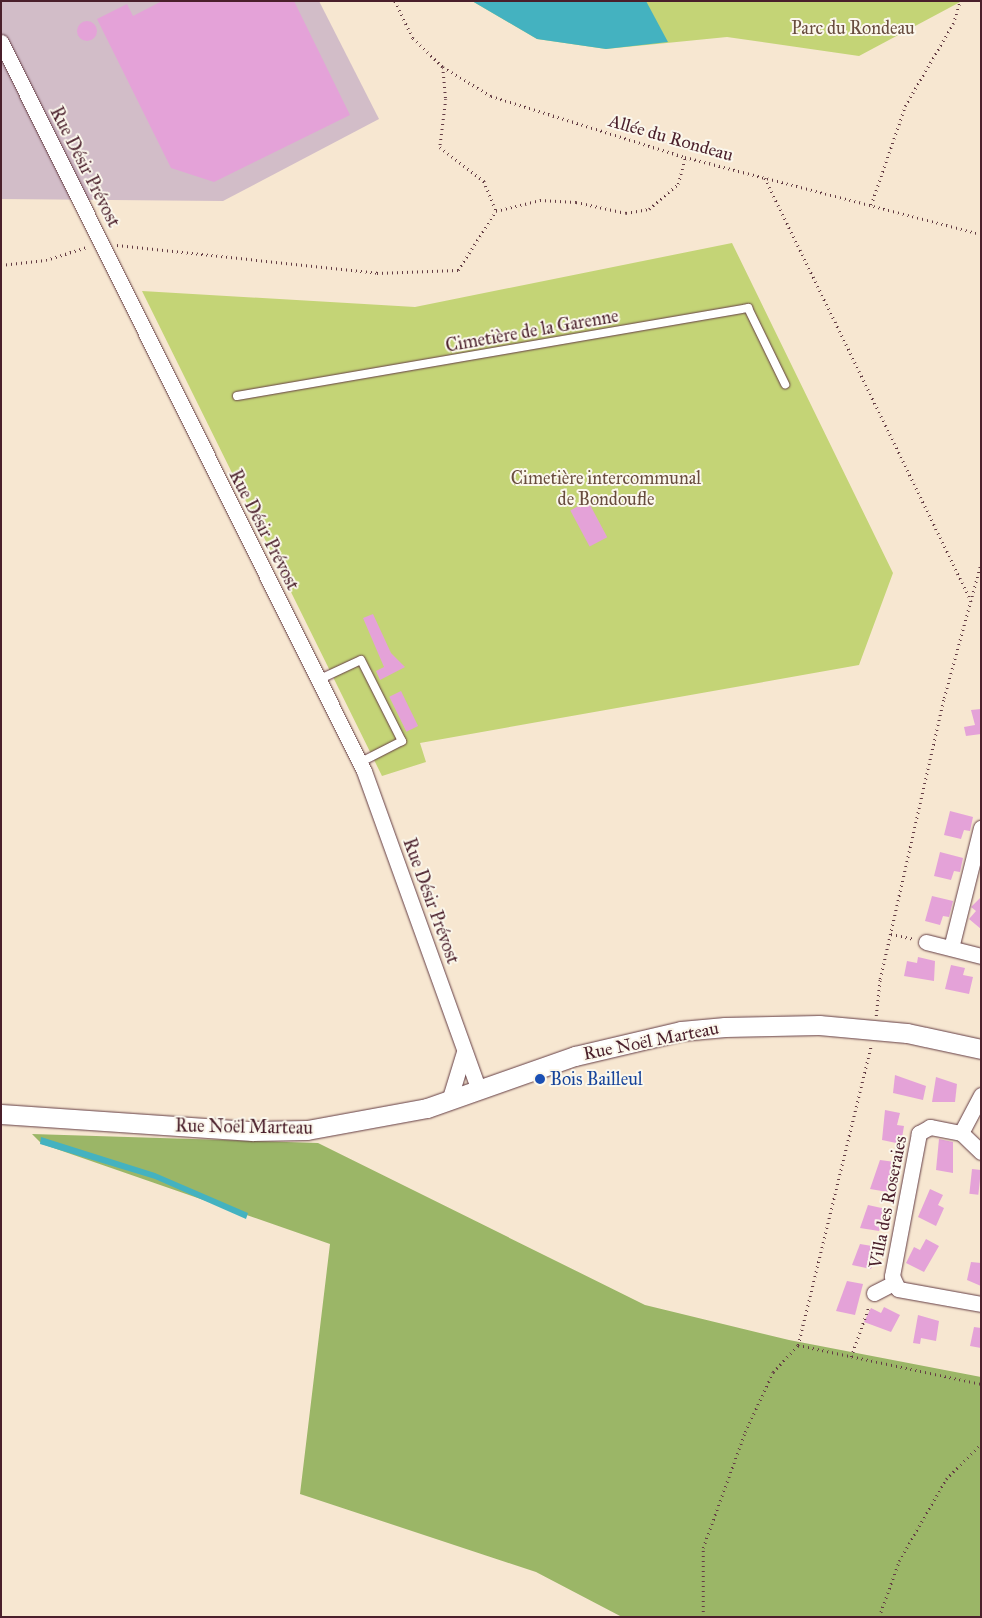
<!DOCTYPE html>
<meta charset="utf-8">
<style>
body{margin:0}
#map{position:relative;width:982px;height:1618px;overflow:hidden;background:#f7e7d1;font-family:"IM FELL Great Primer",serif}
div>[style]{position:absolute}
[style*='--x']{left:calc(var(--x)*1px);top:calc(var(--y)*1px);width:calc(var(--w)*1px);rotate:calc(var(--a)*1deg)}
.industrial>*{inset:0;background:#d2bdc8}
.green>*{inset:0;background:#c4d476}
.forest>*{inset:0;background:#9bb667}
.water>*{inset:0;background:#44b2c0}
.building>*{inset:0;background:#e4a2d8;transform-origin:0 0}
.round{border-radius:50%}
.path>*{height:2.5px;margin-top:-1.25px;transform-origin:0;background:repeating-linear-gradient(90deg,#643d44 0 1px,transparent 0 5px)}
.roads{filter:drop-shadow(0 0 1px #643d44) drop-shadow(0 0 1px #643d44)}
.service>*{height:8px;margin:-4px;padding:0 4px;transform-origin:4px;border-radius:4px;background:#fff}
.minor>*{height:15px;margin:-7.5px;padding:0 7.5px;transform-origin:7.5px;border-radius:7.5px;background:#fff}
.tertiary>*{height:19px;margin:-9.5px;padding:0 9.5px;transform-origin:9.5px;border-radius:9.5px;background:#fff}
.dots>*{width:14px;height:14px;translate:-50% -50%;box-sizing:border-box;border:2px solid #fbf7ec;border-radius:50%}
span{translate:-50% -50%;white-space:nowrap;text-align:center;line-height:1.15;-webkit-text-stroke:4px #fbf7ec;paint-order:stroke}
.park-label{font-size:18px;color:#684c3e}
.street-label{font-size:18px;color:#4a1f2b}
.transit-label{font-size:18px;color:#164399}
.left{translate:0 -50%;text-align:left}
.frame{position:absolute;inset:0;border:2px solid #4a1f2b;pointer-events:none}
</style>
<div id="map">
<div class="industrial">
<i style="clip-path:polygon(1px 1px,319px 1px,379px 119px,223px 201px,1px 199px)"></i>
</div>
<div class="green">
<i style="clip-path:polygon(472px 1px,962px 1px,859px 56px,727px 37px,606px 49px,537px 39px)"></i>
<i style="clip-path:polygon(732px 243px,893px 573px,859px 665px,420px 743px,426px 762px,382px 776px,142px 291px,415px 307px)"></i>
</div>
<div class="forest">
<i style="clip-path:polygon(32px 1134px,318px 1143px,645px 1305px,789px 1340px,981px 1377px,981px 1617px,622px 1617px,536px 1572px,300px 1494px,330px 1244px,42px 1144px)"></i>
</div>
<div class="water">
<i style="clip-path:polygon(472px 1px,646px 1px,668px 42px,606px 49px,537px 39px)"></i>
<i style="clip-path:polygon(41px 1137px,155px 1173px,248px 1213px,246px 1219px,155px 1179px,40px 1144px)"></i>
</div>
<div class="building">
<i style="clip-path:polygon(162px 1px,294px 1px,350px 115px,214px 182px,171px 168px,97px 19px,127px 4px,133px 16px)"></i>
<i class="round" style="left:77px;top:21px;width:20px;height:20px"></i>
<i style="left:588px;top:501px;width:41px;height:20px;rotate:62deg"></i>
<i style="clip-path:polygon(373px 614px,391px 653px,405px 667px,380px 680px,376px 671px,384px 667px,363px 618px)"></i>
<i style="left:401px;top:691px;width:39px;height:13px;rotate:64deg"></i>
<i style="clip-path:polygon(981px 709px,981px 734px,966px 736px,964px 727px,975px 725px,971px 710px)"></i>
<i style="clip-path:polygon(950px 811px,973px 817px,970px 831px,964px 830px,961px 839px,944px 835px)"></i>
<i style="clip-path:polygon(940px 852px,963px 858px,960px 872px,954px 871px,951px 880px,934px 876px)"></i>
<i style="clip-path:polygon(932px 896px,953px 901px,949px 917px,943px 916px,940px 925px,925px 921px)"></i>
<i style="clip-path:polygon(981px 897px,981px 929px,969px 919px,976px 911px,971px 907px)"></i>
<i style="clip-path:polygon(918px 957px,935px 961px,934px 981px,904px 976px,907px 961px,917px 963px)"></i>
<i style="clip-path:polygon(951px 965px,965px 968px,963px 975px,973px 977px,969px 994px,945px 989px)"></i>
<i style="clip-path:polygon(895px 1075px,926px 1086px,923px 1100px,893px 1093px)"></i>
<i style="clip-path:polygon(936px 1077px,957px 1084px,955px 1102px,932px 1102px)"></i>
<i style="clip-path:polygon(885px 1110px,900px 1113px,897px 1125px,904px 1126px,901px 1144px,882px 1140px)"></i>
<i style="clip-path:polygon(939px 1139px,953px 1142px,953px 1173px,936px 1170px)"></i>
<i style="clip-path:polygon(880px 1160px,895px 1162px,888px 1192px,870px 1189px)"></i>
<i style="left:972px;top:1169px;width:9px;height:25px;rotate:6deg"></i>
<i style="clip-path:polygon(930px 1189px,943px 1195px,938px 1205px,944px 1208px,936px 1226px,918px 1217px)"></i>
<i style="clip-path:polygon(868px 1205px,886px 1209px,879px 1231px,860px 1228px)"></i>
<i style="clip-path:polygon(926px 1239px,939px 1246px,924px 1272px,906px 1263px,914px 1247px,920px 1250px)"></i>
<i style="clip-path:polygon(860px 1244px,878px 1247px,871px 1269px,852px 1265px)"></i>
<i style="clip-path:polygon(971px 1262px,981px 1263px,981px 1286px,967px 1280px)"></i>
<i style="clip-path:polygon(847px 1281px,863px 1284px,855px 1315px,836px 1311px)"></i>
<i style="clip-path:polygon(884px 1307px,900px 1315px,891px 1332px,864px 1322px,871px 1308px,881px 1313px)"></i>
<i style="clip-path:polygon(918px 1315px,939px 1321px,936px 1341px,921px 1338px,920px 1344px,913px 1343px)"></i>
<i style="clip-path:polygon(974px 1327px,981px 1328px,981px 1348px,970px 1346px)"></i>
</div>
<div class="path">
<i style="--x:395;--y:1;--w:41;--a:64.1"></i>
<i style="--x:413;--y:38;--w:42;--a:44"></i>
<i style="--x:443;--y:67;--w:56;--a:31.1"></i>
<i style="--x:491;--y:96;--w:203;--a:17.5"></i>
<i style="--x:685;--y:157;--w:306;--a:14.6"></i>
<i style="--x:443;--y:67;--w:32;--a:85"></i>
<i style="--x:446;--y:99;--w:48;--a:97.1"></i>
<i style="--x:440;--y:147;--w:56;--a:37.7"></i>
<i style="--x:484;--y:181;--w:32;--a:68"></i>
<i style="--x:765;--y:178;--w:470;--a:64"></i>
<i style="--x:871;--y:205;--w:105;--a:-71"></i>
<i style="--x:905;--y:106;--w:95;--a:-59.7"></i>
<i style="--x:953;--y:24;--w:24;--a:-73"></i>
<i style="--x:117;--y:245;--w:262;--a:6.1"></i>
<i style="--x:377;--y:273;--w:81;--a:-2.1"></i>
<i style="--x:458;--y:270;--w:70;--a:-57.2"></i>
<i style="--x:496;--y:211;--w:45;--a:-14"></i>
<i style="--x:540;--y:200;--w:36;--a:3"></i>
<i style="--x:576;--y:202;--w:51;--a:12.4"></i>
<i style="--x:626;--y:213;--w:23;--a:-10"></i>
<i style="--x:649;--y:209;--w:38;--a:-41"></i>
<i style="--x:678;--y:184;--w:28;--a:-75"></i>
<i style="--x:1;--y:265;--w:45;--a:-6.3"></i>
<i style="--x:46;--y:260;--w:43;--a:-17.6"></i>
<i style="--x:891;--y:934;--w:24;--a:12"></i>
<i style="--x:876;--y:1016;--w:37;--a:-84"></i>
<i style="--x:880;--y:979;--w:288;--a:-77.2"></i>
<i style="--x:944;--y:698;--w:140;--a:-74.7"></i>
<i style="--x:798;--y:1345;--w:187;--a:12"></i>
<i style="--x:851;--y:1357;--w:54;--a:-70.6"></i>
<i style="--x:703;--y:1617;--w:69;--a:-90"></i>
<i style="--x:703;--y:1548;--w:123;--a:-70.1"></i>
<i style="--x:745;--y:1432;--w:66;--a:-65"></i>
<i style="--x:773;--y:1372;--w:37;--a:-47"></i>
<i style="--x:798;--y:1345;--w:308;--a:-76.3"></i>
<i style="--x:879;--y:1617;--w:59;--a:-70.3"></i>
<i style="--x:899;--y:1561;--w:95;--a:-60.2"></i>
<i style="--x:946;--y:1479;--w:49;--a:-45"></i>
</div>
<div class="roads">
<div class="service">
<i style="--x:237;--y:396;--w:519;--a:-9.77"></i>
<i style="--x:748;--y:308;--w:85;--a:64"></i>
<i style="--x:318;--y:680;--w:47;--a:-24.9"></i>
<i style="--x:361;--y:660;--w:91;--a:63.2"></i>
<i style="--x:402;--y:741;--w:48;--a:152.9"></i>
</div>
<div class="minor">
<i style="--x:1;--y:42;--w:814;--a:63.53"></i>
<i style="--x:364;--y:771;--w:339;--a:70.2"></i>
<i style="--x:926;--y:942;--w:57;--a:14.3"></i>
<i style="--x:951;--y:948;--w:124;--a:-76"></i>
<i style="--x:449;--y:1101;--w:51;--a:-73"></i>
<i style="--x:961;--y:1133;--w:43;--a:-62.2"></i>
<i style="--x:981;--y:1152;--w:28;--a:-136"></i>
<i style="--x:961;--y:1133;--w:32;--a:-169"></i>
<i style="--x:930;--y:1127;--w:13;--a:151"></i>
<i style="--x:919;--y:1133;--w:146;--a:100.7"></i>
<i style="--x:892;--y:1276;--w:14;--a:65"></i>
<i style="--x:898;--y:1289;--w:84;--a:10.2"></i>
<i style="--x:874;--y:1293;--w:20;--a:-27"></i>
</div>
<div class="tertiary">
<i style="--x:1;--y:1114;--w:252;--a:3.9"></i>
<i style="--x:252;--y:1131;--w:55;--a:-1"></i>
<i style="--x:307;--y:1130;--w:122;--a:-10.4"></i>
<i style="--x:427;--y:1108;--w:157;--a:-19.4"></i>
<i style="--x:575;--y:1056;--w:109;--a:-13.3"></i>
<i style="--x:681;--y:1031;--w:44;--a:-5.2"></i>
<i style="--x:725;--y:1027;--w:94;--a:-1.2"></i>
<i style="--x:819;--y:1025;--w:88;--a:5.2"></i>
<i style="--x:907;--y:1033;--w:76;--a:12.2"></i>
</div>
</div>
<div class="dots">
<i style="left:540px;top:1079px;background:#1a4fb4"></i>
</div>
<div class="park-label">
<span style="left:853px;top:28px">Parc du Rondeau</span>
<span style="left:606px;top:489px">Cimetière intercommunal<br>de Bondoufle</span>
</div>
<div class="street-label">
<span style="left:671px;top:138px;rotate:16deg">Allée du Rondeau</span>
<span style="left:85px;top:167px;rotate:63deg">Rue Désir Prévost</span>
<span style="left:532px;top:331px;rotate:-10deg">Cimetière de la Garenne</span>
<span style="left:264px;top:530px;rotate:63deg">Rue Désir Prévost</span>
<span style="left:431px;top:901px;rotate:70deg">Rue Désir Prévost</span>
<span style="left:651px;top:1041px;rotate:-11deg">Rue Noël Marteau</span>
<span style="left:244px;top:1127px;rotate:1deg">Rue Noël Marteau</span>
<span style="left:888px;top:1202px;rotate:-79deg">Villa des Roseraies</span>
</div>
<div class="transit-label">
<span class="left" style="left:550px;top:1079px">Bois Bailleul</span>
</div>
<div class="frame"></div>
</div>
